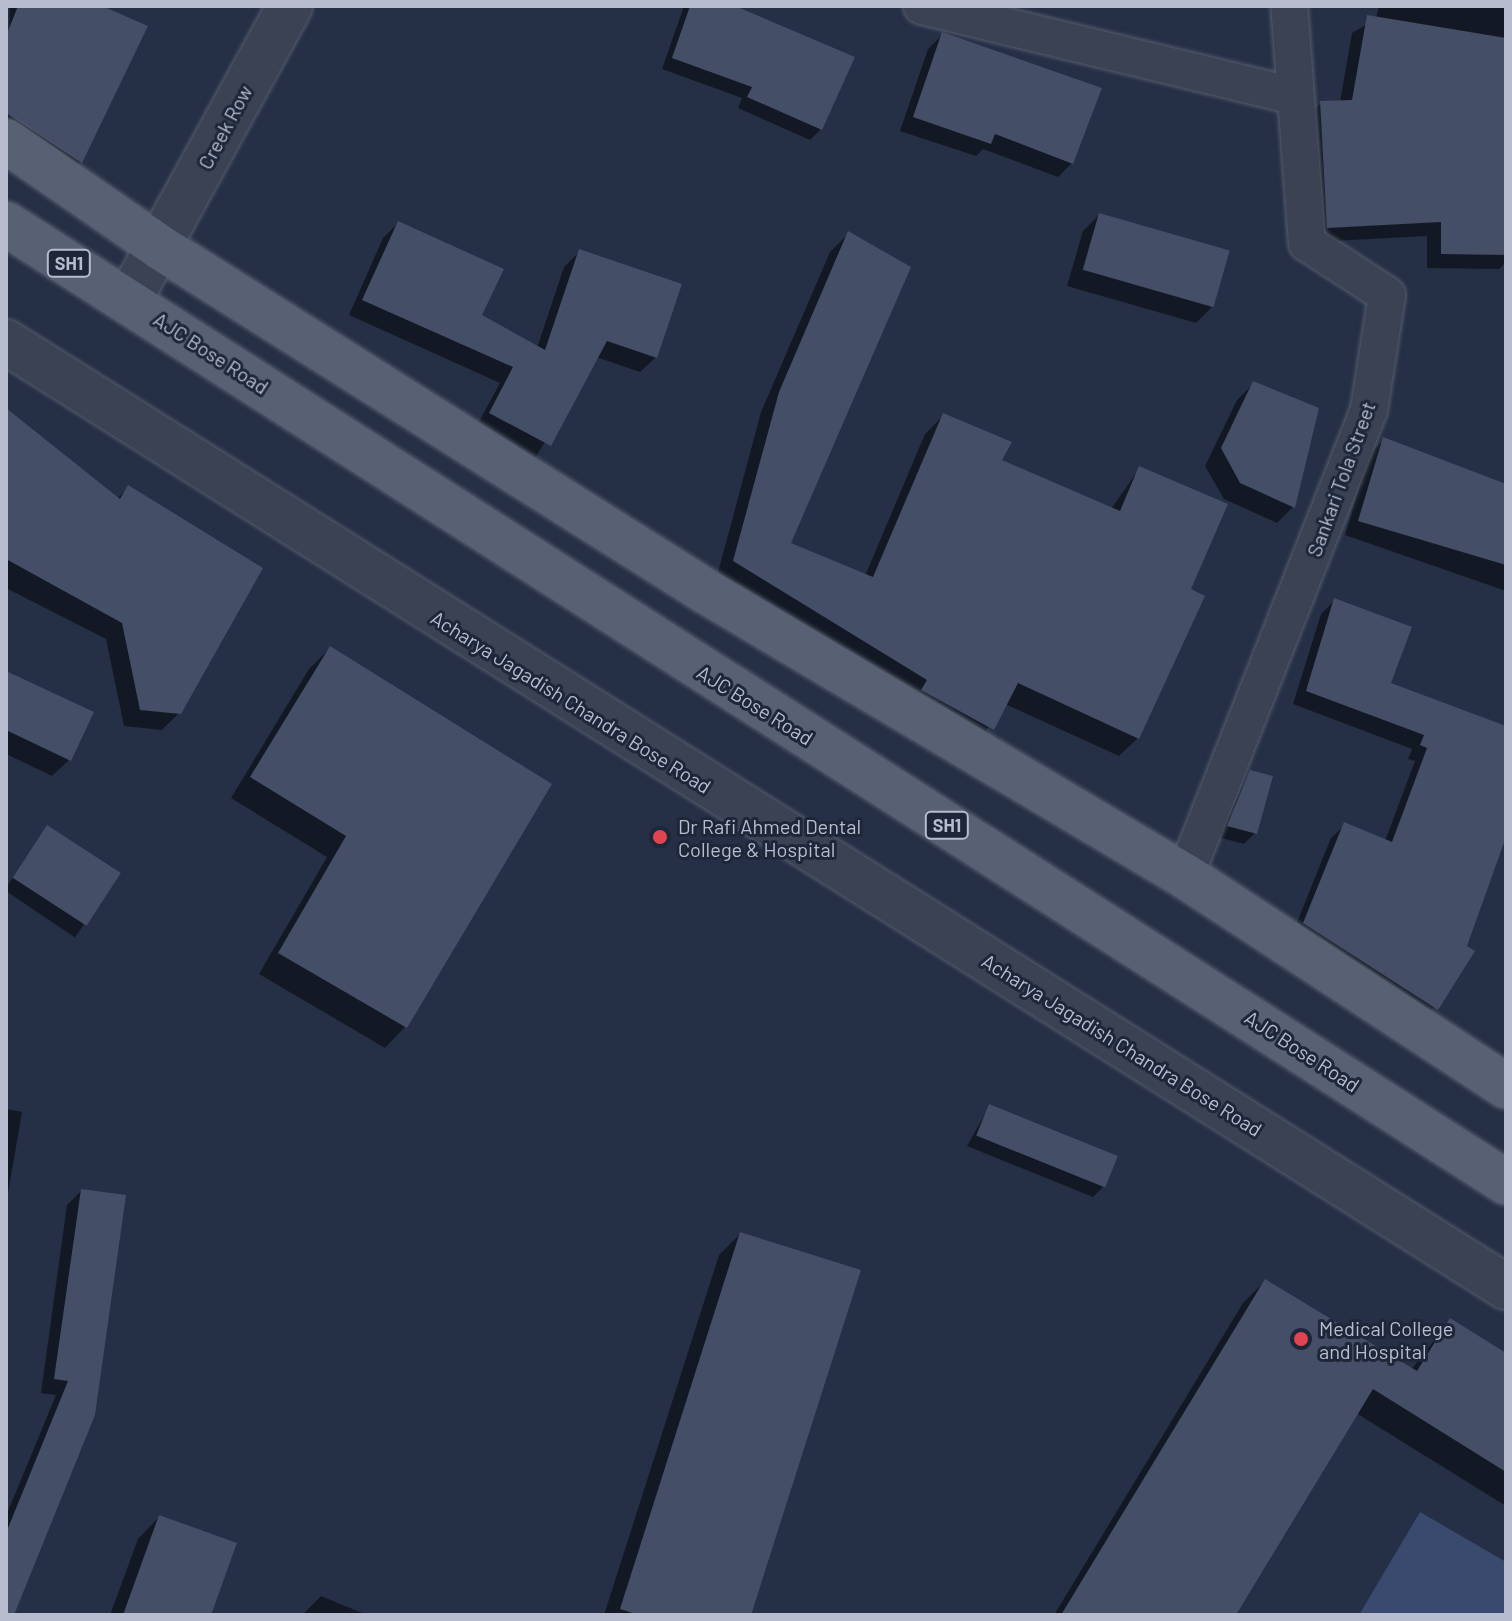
<!DOCTYPE html>
<style>
body{margin:0}
#map{position:relative;width:1512px;height:1621px;overflow:hidden;background:#252f45;font-family:Barlow,sans-serif}
div>[style]{position:absolute}
[style*='--x']{left:calc(var(--x)*1px);top:calc(var(--y)*1px);width:calc(var(--w)*1px);rotate:calc(var(--a)*1deg)}
.water>*{inset:0;background:#3a4a6e}
.shadow>*{inset:0;background:#0007;transform-origin:0 0}
.building>*{inset:0;background:#444e67;transform-origin:0 0}
.roads{filter:drop-shadow(0 0 2px #555d6e) drop-shadow(0 0 2px #555d6e)}
.minor>*{height:36px;margin:-18px;padding:0 18px;transform-origin:18px;border-radius:18px;background:#3a4254}
.tertiary>*{height:44px;margin:-22px;padding:0 22px;transform-origin:22px;border-radius:22px;background:#3a4254}
.primary>*{height:44px;margin:-22px;padding:0 22px;transform-origin:22px;border-radius:22px;background:#586174}
.dots>*{width:22px;height:22px;translate:-50% -50%;box-sizing:border-box;border:4px solid #1e273a;border-radius:50%}
span{translate:-50% -50%;white-space:nowrap;text-align:center;line-height:1.15;-webkit-text-stroke:6px #1e273a;paint-order:stroke}
.shield-label span{padding:2px 6px;background:#1e273a;border:2px solid;border-radius:6px;-webkit-text-stroke-width:0}
.shield-label{font-size:18px;color:#b7bdce;font-weight:700}
.street-label{font-size:20px;color:#b7bdce}
.poi-label{font-size:20px;color:#b7bdce}
.left{translate:0 -50%;text-align:left}
.frame{position:absolute;inset:0;border:8px solid #b7bdce;pointer-events:none}
</style>
<div id="map">
<div class="water">
<i style="clip-path:polygon(1420px 1512px,1506px 1562px,1506px 1615px,1359px 1615px)"></i>
</div>
<div class="shadow">
<i style="clip-path:polygon(10px 6px,97px 6px,80px 162px,64px 178px,6px 139px)"></i>
<i style="clip-path:polygon(684px 6px,725px 6px,821px 129px,810px 140px,738px 108px,742px 98px,662px 69px)"></i>
<i style="clip-path:polygon(1379px 6px,1506px 6px,1506px 262px,1499px 269px,1427px 268px,1427px 236px,1313px 242px,1306px 118px,1321px 103px,1340px 102px,1352px 33px,1376px 19px)"></i>
<i style="clip-path:polygon(942px 35px,1072px 163px,1058px 177px,983px 149px,976px 156px,900px 131px,928px 49px)"></i>
<i style="clip-path:polygon(1099px 215px,1212px 307px,1196px 323px,1067px 286px,1083px 231px)"></i>
<i style="clip-path:polygon(398px 223px,480px 316px,537px 348px,564px 267px,579px 252px,656px 357px,640px 372px,596px 357px,534px 460px,475px 429px,500px 383px,349px 315px,383px 238px)"></i>
<i style="clip-path:polygon(848px 234px,789px 544px,865px 576px,925px 434px,944px 415px,1000px 461px,1111px 509px,1139px 469px,1189px 590px,1138px 738px,1119px 756px,1005px 704px,974px 747px,716px 580px,761px 412px,830px 252px)"></i>
<i style="clip-path:polygon(1254px 383px,1293px 507px,1277px 523px,1224px 499px,1205px 466px,1237px 400px)"></i>
<i style="clip-path:polygon(6px 411px,117px 499px,128px 488px,179px 713px,162px 730px,124px 726px,106px 639px,6px 588px)"></i>
<i style="clip-path:polygon(1384px 440px,1506px 486px,1506px 591px,1345px 535px,1369px 454px)"></i>
<i style="clip-path:polygon(1334px 601px,1388px 684px,1506px 728px,1506px 825px,1465px 947px,1472px 952px,1423px 1022px,1291px 937px,1331px 838px,1345px 825px,1385px 841px,1415px 761px,1408px 759px,1412px 749px,1293px 704px,1321px 614px)"></i>
<i style="clip-path:polygon(330px 648px,549px 784px,405px 1027px,385px 1048px,259px 974px,327px 857px,231px 798px,309px 669px)"></i>
<i style="clip-path:polygon(6px 673px,69px 760px,52px 776px,6px 754px)"></i>
<i style="clip-path:polygon(1250px 772px,1255px 833px,1244px 844px,1218px 837px)"></i>
<i style="left:47px;top:827px;width:85px;height:76px;rotate:34deg"></i>
<i style="clip-path:polygon(989px 1107px,1104px 1186px,1093px 1197px,967px 1146px)"></i>
<i style="clip-path:polygon(6px 1109px,22px 1112px,6px 1205px)"></i>
<i style="clip-path:polygon(81px 1191px,123px 1197px,6px 1591px,6px 1516px,56px 1395px,41px 1393px,67px 1205px)"></i>
<i style="clip-path:polygon(740px 1234px,749px 1615px,604px 1615px,719px 1255px)"></i>
<i style="clip-path:polygon(1265px 1281px,1411px 1370px,1450px 1320px,1506px 1355px,1506px 1506px,1356px 1413px,1234px 1615px,1054px 1615px,1243px 1303px)"></i>
<i style="clip-path:polygon(159px 1517px,209px 1615px,110px 1615px,138px 1539px)"></i>
<i style="clip-path:polygon(321px 1596px,367px 1615px,302px 1615px)"></i>
</div>
<div class="building">
<i style="clip-path:polygon(18px 6px,102px 6px,148px 26px,82px 163px,6px 113px,6px 36px)"></i>
<i style="clip-path:polygon(690px 6px,735px 6px,855px 57px,822px 130px,747px 97px,752px 87px,672px 58px)"></i>
<i style="clip-path:polygon(1367px 15px,1506px 38px,1506px 255px,1441px 254px,1441px 222px,1327px 228px,1320px 101px,1352px 100px)"></i>
<i style="clip-path:polygon(942px 32px,1102px 88px,1073px 164px,995px 134px,991px 144px,913px 117px)"></i>
<i style="left:1099px;top:213px;width:136px;height:59px;rotate:16deg"></i>
<i style="clip-path:polygon(398px 221px,504px 269px,482px 315px,545px 350px,579px 249px,682px 284px,657px 358px,607px 341px,551px 446px,489px 413px,513px 367px,362px 300px)"></i>
<i style="clip-path:polygon(848px 231px,911px 267px,791px 543px,873px 577px,943px 413px,1012px 442px,1002px 460px,1120px 511px,1139px 466px,1228px 504px,1191px 589px,1205px 596px,1139px 739px,1018px 683px,994px 730px,921px 690px,927px 680px,733px 561px,779px 392px)"></i>
<i style="clip-path:polygon(1253px 381px,1319px 408px,1295px 508px,1240px 483px,1221px 448px)"></i>
<i style="clip-path:polygon(6px 408px,120px 499px,128px 485px,263px 568px,181px 714px,140px 710px,122px 623px,6px 559px)"></i>
<i style="clip-path:polygon(1383px 437px,1506px 484px,1506px 565px,1358px 521px)"></i>
<i style="clip-path:polygon(1334px 598px,1412px 627px,1391px 683px,1506px 726px,1506px 837px,1467px 946px,1475px 951px,1438px 1010px,1303px 923px,1344px 822px,1392px 842px,1427px 748px,1420px 745px,1424px 735px,1306px 691px)"></i>
<i style="clip-path:polygon(330px 646px,552px 784px,407px 1028px,278px 953px,346px 836px,250px 777px)"></i>
<i style="clip-path:polygon(6px 671px,94px 712px,71px 761px,6px 730px)"></i>
<i style="clip-path:polygon(1250px 770px,1273px 776px,1257px 834px,1227px 826px)"></i>
<i style="left:47px;top:825px;width:88px;height:63px;rotate:33deg"></i>
<i style="left:989px;top:1104px;width:139px;height:34px;rotate:22deg"></i>
<i style="clip-path:polygon(81px 1189px,126px 1195px,95px 1415px,14px 1615px,6px 1615px,6px 1533px,68px 1381px,54px 1379px)"></i>
<i style="clip-path:polygon(740px 1232px,861px 1270px,751px 1615px,639px 1615px,620px 1609px)"></i>
<i style="clip-path:polygon(1265px 1279px,1417px 1371px,1450px 1318px,1506px 1353px,1506px 1472px,1373px 1389px,1236px 1615px,1061px 1615px)"></i>
<i style="clip-path:polygon(159px 1515px,237px 1543px,211px 1615px,123px 1615px)"></i>
</div>
<div class="roads">
<div class="minor">
<i style="--x:922;--y:6;--w:382;--a:13.6"></i>
<i style="--x:1185;--y:876;--w:501;--a:-68.45"></i>
<i style="--x:1369;--y:410;--w:116;--a:-81.1"></i>
<i style="--x:1387;--y:295;--w:95;--a:-147"></i>
<i style="--x:1307;--y:243;--w:238;--a:-94.3"></i>
</div>
<div class="tertiary">
<i style="--x:129;--y:300;--w:335;--a:-61.3"></i>
<i style="--x:6;--y:342;--w:1773;--a:32.21"></i>
</div>
<div class="primary">
<i style="--x:6;--y:141;--w:188;--a:34.6"></i>
<i style="--x:161;--y:248;--w:640;--a:32.22"></i>
<i style="--x:702;--y:589;--w:562;--a:30.72"></i>
<i style="--x:1185;--y:876;--w:384;--a:33.2"></i>
<i style="--x:6;--y:224;--w:1780;--a:32.57"></i>
</div>
</div>
<div class="dots">
<i style="left:660px;top:837px;background:#e0444e"></i>
<i style="left:1301px;top:1339px;background:#e0444e"></i>
</div>
<div class="shield-label">
<span style="left:69px;top:263px">SH1</span>
<span style="left:947px;top:825px">SH1</span>
</div>
<div class="street-label">
<span style="left:225px;top:127px;rotate:-62deg">Creek Row</span>
<span style="left:211px;top:353px;rotate:33deg">AJC Bose Road</span>
<span style="left:1341px;top:479px;rotate:-70deg">Sankari Tola Street</span>
<span style="left:571px;top:702px;rotate:32deg">Acharya Jagadish Chandra Bose Road</span>
<span style="left:755px;top:705px;rotate:32deg">AJC Bose Road</span>
<span style="left:1122px;top:1045px;rotate:32deg">Acharya Jagadish Chandra Bose Road</span>
<span style="left:1302px;top:1051px;rotate:33deg">AJC Bose Road</span>
</div>
<div class="poi-label">
<span class="left" style="left:678px;top:838px">Dr Rafi Ahmed Dental<br>College &amp; Hospital</span>
<span class="left" style="left:1319px;top:1340px">Medical College<br>and Hospital</span>
</div>
<div class="frame"></div>
</div>
